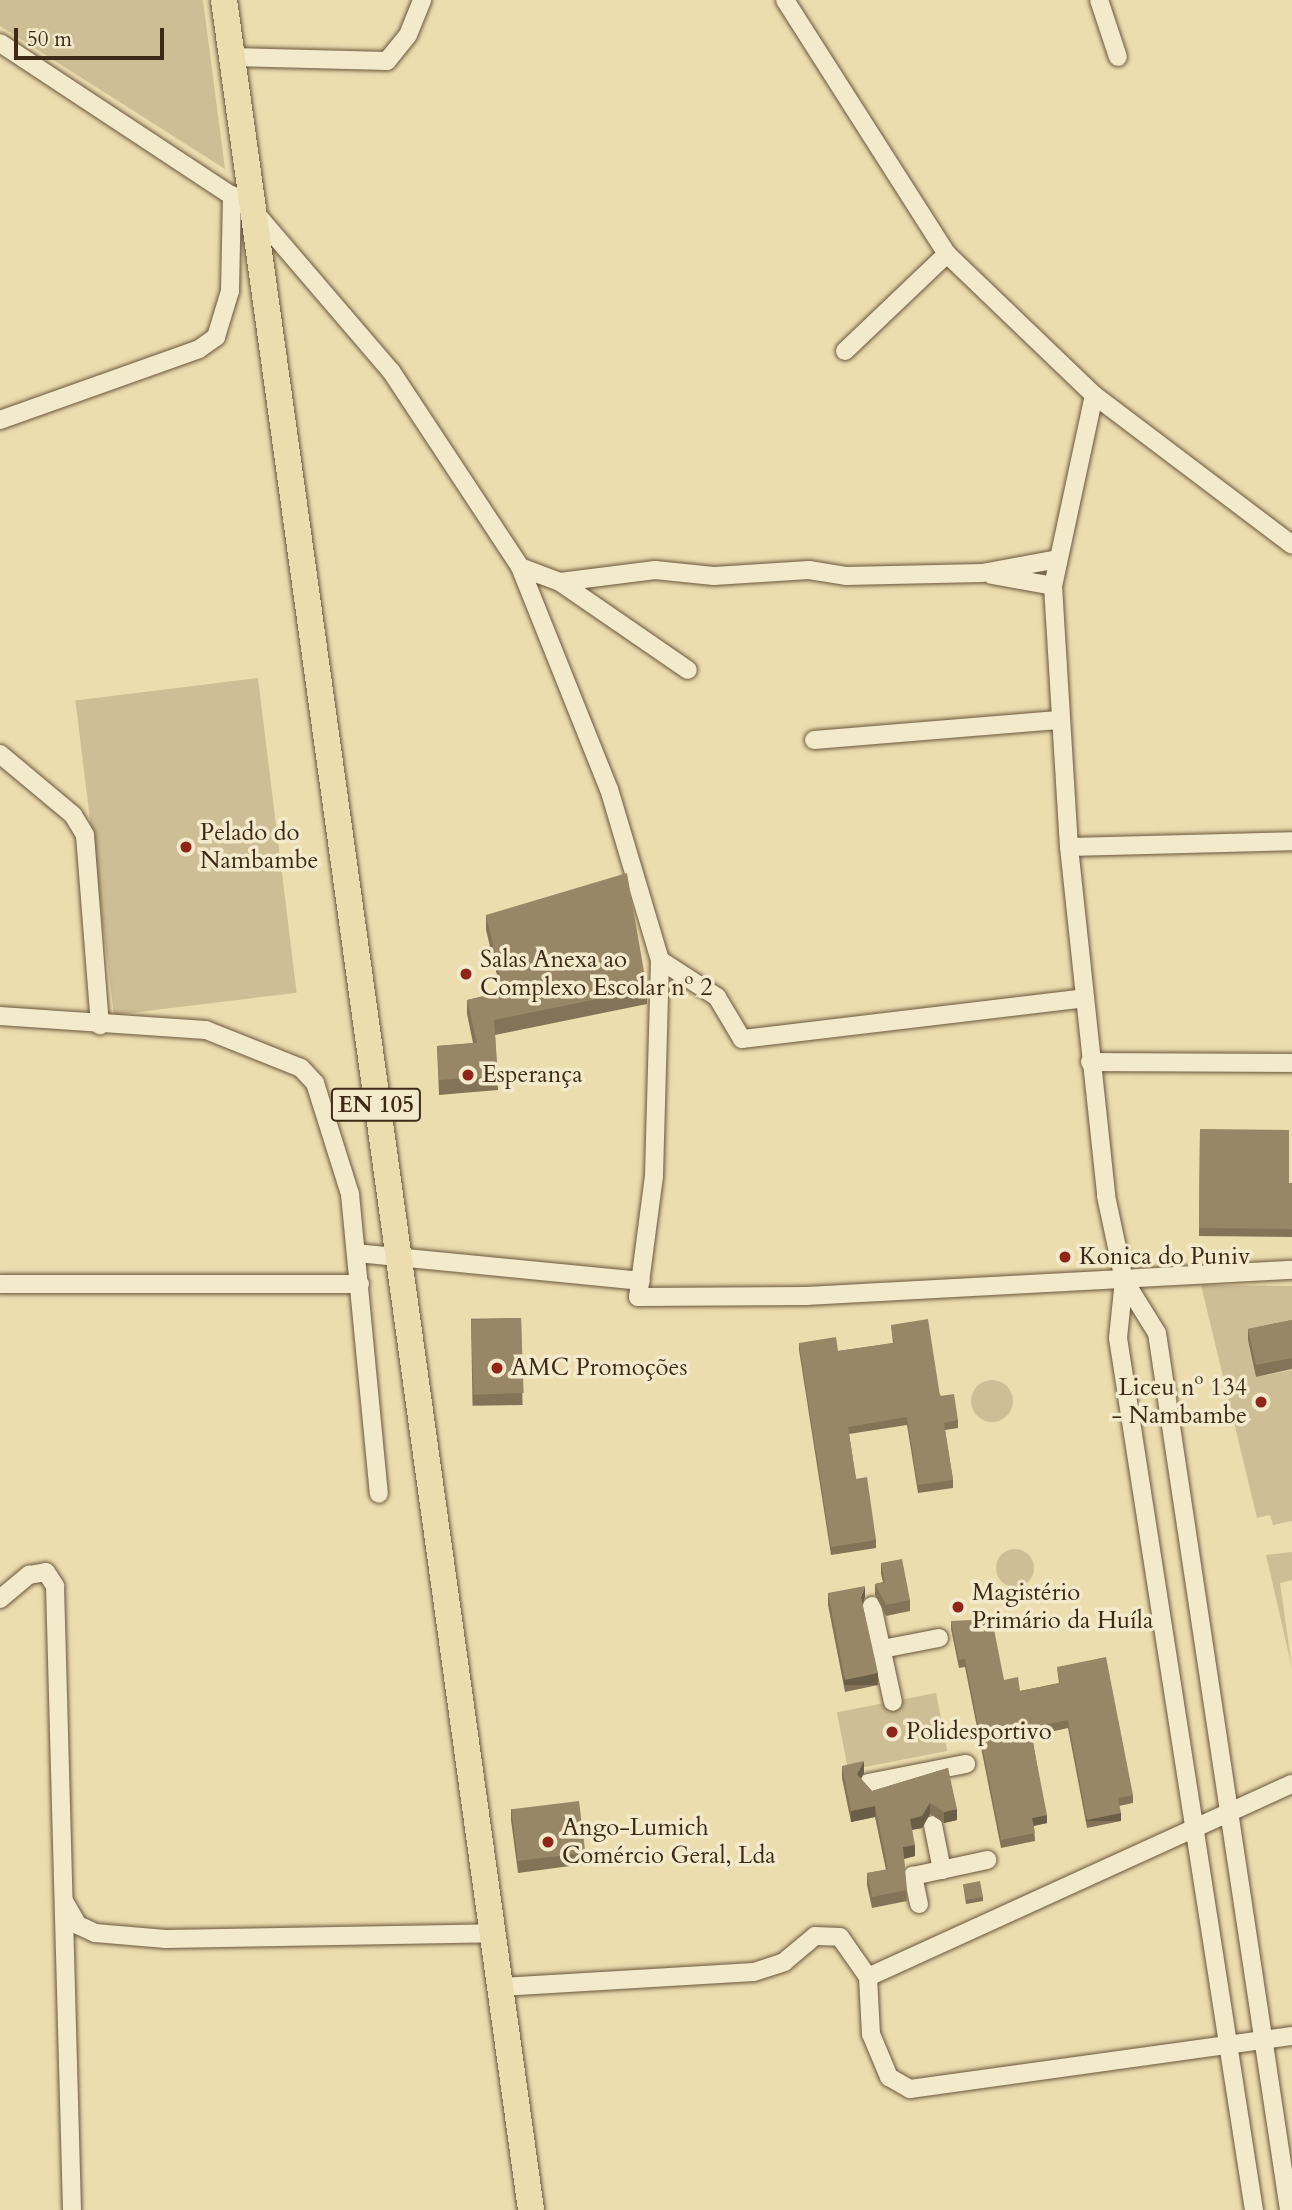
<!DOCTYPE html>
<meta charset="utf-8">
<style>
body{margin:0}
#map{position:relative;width:1292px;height:2210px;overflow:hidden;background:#ecddaf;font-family:Cardo,serif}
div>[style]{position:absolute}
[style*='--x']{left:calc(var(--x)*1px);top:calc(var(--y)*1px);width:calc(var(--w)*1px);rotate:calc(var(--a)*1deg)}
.green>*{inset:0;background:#cebe95;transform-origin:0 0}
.round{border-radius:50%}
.roads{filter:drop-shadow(0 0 2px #69563c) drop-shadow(0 0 2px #69563c)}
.street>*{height:18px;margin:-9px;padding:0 9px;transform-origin:9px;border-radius:9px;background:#f3e9cb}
.primary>*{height:26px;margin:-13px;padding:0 13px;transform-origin:13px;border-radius:13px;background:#ecddaf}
.wall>*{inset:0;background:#837458;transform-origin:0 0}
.shaded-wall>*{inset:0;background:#6a5e47;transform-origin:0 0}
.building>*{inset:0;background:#988766;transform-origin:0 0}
.dots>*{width:19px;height:19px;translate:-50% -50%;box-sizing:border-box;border:4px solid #f3e9cb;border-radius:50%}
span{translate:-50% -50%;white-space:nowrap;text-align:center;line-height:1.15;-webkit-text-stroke:7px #f3e9cb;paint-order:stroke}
.shield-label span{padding:2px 5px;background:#f3e9cb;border:2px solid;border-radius:5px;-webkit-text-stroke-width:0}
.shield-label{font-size:23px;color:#3d2916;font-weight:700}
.poi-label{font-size:24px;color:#3d2916}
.left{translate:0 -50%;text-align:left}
.right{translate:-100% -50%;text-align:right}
.scale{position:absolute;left:14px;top:28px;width:150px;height:32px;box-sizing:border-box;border:4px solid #3d2916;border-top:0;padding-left:9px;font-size:21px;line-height:24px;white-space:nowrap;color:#3d2916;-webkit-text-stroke:5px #f3e9cb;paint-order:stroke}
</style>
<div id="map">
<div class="green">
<i style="clip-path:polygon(0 0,203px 0,225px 169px,0 26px)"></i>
<i style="left:258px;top:678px;width:317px;height:184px;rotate:83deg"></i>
<i style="clip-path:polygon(1201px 1285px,1292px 1286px,1292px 1331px,1256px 1377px,1292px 1370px,1292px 1521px,1273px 1525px,1270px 1515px,1257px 1518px)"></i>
<i class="round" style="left:971px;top:1380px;width:42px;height:42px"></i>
<i class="round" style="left:996px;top:1549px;width:38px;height:38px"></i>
<i style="clip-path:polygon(1292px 1552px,1292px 1580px,1280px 1583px,1292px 1668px,1266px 1555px)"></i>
<i style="left:936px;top:1693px;width:59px;height:101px;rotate:79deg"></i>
</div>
<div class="roads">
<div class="street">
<i style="--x:785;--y:0;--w:301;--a:57.5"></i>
<i style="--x:947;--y:254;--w:204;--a:43.8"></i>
<i style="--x:1094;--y:395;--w:248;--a:37.1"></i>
<i style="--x:1099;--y:0;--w:60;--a:71.6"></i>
<i style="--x:0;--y:43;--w:302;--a:33.4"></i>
<i style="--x:252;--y:209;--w:213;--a:49.4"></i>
<i style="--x:391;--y:371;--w:235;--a:56.6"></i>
<i style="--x:520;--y:567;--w:239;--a:68.2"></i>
<i style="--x:609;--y:789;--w:178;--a:73.4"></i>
<i style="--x:660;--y:960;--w:216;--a:91.6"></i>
<i style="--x:654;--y:1176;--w:122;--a:97.5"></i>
<i style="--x:638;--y:1297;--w:168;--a:-0.3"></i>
<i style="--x:806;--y:1296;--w:487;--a:-3.1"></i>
<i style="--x:232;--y:57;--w:155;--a:1.5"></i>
<i style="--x:387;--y:61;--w:33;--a:-51"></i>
<i style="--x:408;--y:35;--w:38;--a:-68"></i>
<i style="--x:845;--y:351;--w:141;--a:-43.6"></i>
<i style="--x:1094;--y:395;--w:195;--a:102.1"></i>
<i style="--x:1053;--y:586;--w:261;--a:86.5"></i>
<i style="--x:1069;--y:847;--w:351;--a:83.9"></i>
<i style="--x:1106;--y:1196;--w:86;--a:77.9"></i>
<i style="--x:1124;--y:1280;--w:58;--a:95.9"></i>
<i style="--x:1118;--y:1338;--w:883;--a:81.14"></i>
<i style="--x:0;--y:420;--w:211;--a:-19.6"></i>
<i style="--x:199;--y:349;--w:21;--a:-35"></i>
<i style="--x:216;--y:337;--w:48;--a:-73.1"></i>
<i style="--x:230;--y:291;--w:96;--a:-88.8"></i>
<i style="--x:520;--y:567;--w:43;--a:20.6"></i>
<i style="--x:560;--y:582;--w:155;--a:34.5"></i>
<i style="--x:992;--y:575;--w:62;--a:10.2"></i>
<i style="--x:560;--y:582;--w:96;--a:-7.2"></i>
<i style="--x:655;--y:570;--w:59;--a:5.8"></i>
<i style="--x:714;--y:576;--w:95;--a:-3.6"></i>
<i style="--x:809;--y:570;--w:37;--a:9"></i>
<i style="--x:846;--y:576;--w:136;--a:-1.3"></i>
<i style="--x:982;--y:573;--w:77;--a:-10.4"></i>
<i style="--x:814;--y:740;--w:245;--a:-4.7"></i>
<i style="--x:0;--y:754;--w:95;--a:39.9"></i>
<i style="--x:73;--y:815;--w:23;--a:59"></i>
<i style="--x:85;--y:835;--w:191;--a:85.5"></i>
<i style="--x:1069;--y:847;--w:223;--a:-1.5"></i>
<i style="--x:660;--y:960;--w:68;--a:33"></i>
<i style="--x:717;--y:997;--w:49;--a:59.2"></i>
<i style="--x:742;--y:1039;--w:344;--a:-6.8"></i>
<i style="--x:0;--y:1016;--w:206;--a:3.9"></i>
<i style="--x:206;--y:1030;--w:102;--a:21.8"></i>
<i style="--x:301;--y:1068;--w:21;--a:47"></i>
<i style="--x:315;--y:1083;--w:116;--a:72.5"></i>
<i style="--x:350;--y:1194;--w:301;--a:84.5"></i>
<i style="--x:1090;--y:1062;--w:202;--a:0.3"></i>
<i style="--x:356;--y:1253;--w:286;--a:5.6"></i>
<i style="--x:1124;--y:1280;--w:62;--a:58.1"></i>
<i style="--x:1157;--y:1333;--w:887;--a:81.44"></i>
<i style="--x:0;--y:1284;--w:360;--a:0"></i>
<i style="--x:0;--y:1599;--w:38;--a:-40"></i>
<i style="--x:29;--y:1575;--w:17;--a:-10"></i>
<i style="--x:46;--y:1572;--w:17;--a:57"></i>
<i style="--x:55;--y:1586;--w:624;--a:88.44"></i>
<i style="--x:872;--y:1606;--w:98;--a:77.7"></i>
<i style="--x:882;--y:1649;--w:58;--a:-10.9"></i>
<i style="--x:868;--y:1783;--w:100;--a:-11"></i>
<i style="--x:933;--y:1825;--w:46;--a:78.7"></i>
<i style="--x:64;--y:1901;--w:28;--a:60"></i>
<i style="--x:78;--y:1925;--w:19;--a:25"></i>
<i style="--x:95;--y:1933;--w:71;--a:4.8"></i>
<i style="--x:166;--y:1939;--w:328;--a:-1"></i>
<i style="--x:919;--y:1904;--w:29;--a:-102"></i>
<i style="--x:913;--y:1876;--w:76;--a:-12.2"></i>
<i style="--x:868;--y:1977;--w:466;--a:-24.5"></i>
<i style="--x:501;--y:1987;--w:253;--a:-3.4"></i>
<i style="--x:754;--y:1972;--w:32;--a:-18"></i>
<i style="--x:784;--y:1962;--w:40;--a:-40"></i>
<i style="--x:815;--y:1936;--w:25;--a:2"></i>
<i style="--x:840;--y:1937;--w:49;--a:55"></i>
<i style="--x:868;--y:1977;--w:57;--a:87"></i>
<i style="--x:871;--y:2034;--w:47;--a:67.3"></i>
<i style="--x:889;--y:2077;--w:24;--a:30"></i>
<i style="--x:910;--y:2089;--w:386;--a:-7.9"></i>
</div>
<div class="primary">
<i style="--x:224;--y:0;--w:2231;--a:82.09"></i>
</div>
</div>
<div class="wall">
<i style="clip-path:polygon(486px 915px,647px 989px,647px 1004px,495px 1035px,498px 1090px,439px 1095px,437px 1046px,473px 1043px,467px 1014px,467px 1000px,501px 992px,486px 930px)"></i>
<i style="clip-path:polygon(1200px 1129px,1289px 1183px,1292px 1183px,1292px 1237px,1199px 1236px)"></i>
<i style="left:521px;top:1318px;width:87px;height:50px;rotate:89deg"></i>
<i style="clip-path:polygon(1292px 1320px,1292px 1369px,1256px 1377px,1248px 1340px,1248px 1329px)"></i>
<i style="clip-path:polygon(891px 1325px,958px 1420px,958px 1428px,945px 1430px,953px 1480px,953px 1488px,918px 1493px,907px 1425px,849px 1434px,856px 1479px,876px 1540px,876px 1548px,831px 1555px,799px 1350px,799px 1343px,838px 1351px,893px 1343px)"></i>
<i style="clip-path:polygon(881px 1563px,910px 1600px,910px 1611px,886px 1616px,875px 1595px,875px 1584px,883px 1582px,881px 1574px)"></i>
<i style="clip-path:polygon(828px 1593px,865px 1597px,862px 1604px,878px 1685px,845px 1692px,828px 1605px)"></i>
<i style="clip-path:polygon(951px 1621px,1004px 1680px,1020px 1691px,1059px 1683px,1057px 1667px,1133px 1795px,1133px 1803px,1119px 1806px,1121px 1821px,1087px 1828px,1068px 1728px,1032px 1736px,1047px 1823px,1034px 1826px,1035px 1841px,1001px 1848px,965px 1667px,959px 1668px,951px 1629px)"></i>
<i style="clip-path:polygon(842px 1766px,864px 1773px,861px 1779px,872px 1791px,948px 1768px,957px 1820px,944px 1823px,930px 1814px,922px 1828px,912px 1830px,915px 1856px,904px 1859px,907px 1901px,872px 1908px,867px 1885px,867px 1873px,886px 1870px,875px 1817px,851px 1822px,842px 1778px)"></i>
<i style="clip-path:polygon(511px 1809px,585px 1853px,585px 1864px,518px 1873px,511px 1820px)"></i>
<i style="clip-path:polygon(963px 1884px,983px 1897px,983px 1901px,966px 1904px)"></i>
</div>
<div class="shaded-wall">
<i style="clip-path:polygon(865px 1586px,865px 1597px,861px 1608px,861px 1597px)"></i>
<i style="left:878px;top:1673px;width:12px;height:34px;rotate:90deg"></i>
<i style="clip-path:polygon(864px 1761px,864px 1773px,857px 1786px,857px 1774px)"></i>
<i style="clip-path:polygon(930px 1803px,930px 1814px,922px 1828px,910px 1830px,910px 1819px)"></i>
<i style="clip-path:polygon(875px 1806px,875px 1817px,851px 1822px,851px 1811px)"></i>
<i style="clip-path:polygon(957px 1809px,957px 1820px,944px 1823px,944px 1812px)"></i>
<i style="left:1121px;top:1813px;width:8px;height:35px;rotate:90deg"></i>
<i style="clip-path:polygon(1047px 1815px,1047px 1823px,1032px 1826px,1032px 1818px)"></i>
<i style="clip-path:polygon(915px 1845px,915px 1856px,903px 1859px,903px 1847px)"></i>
</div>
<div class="building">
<i style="clip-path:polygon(627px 873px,647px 989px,494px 1020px,498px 1076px,439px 1080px,437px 1046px,477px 1043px,467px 1000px,504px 992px,486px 915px)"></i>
<i style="clip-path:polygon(1200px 1129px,1289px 1130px,1289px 1183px,1292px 1183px,1292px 1229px,1199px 1228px)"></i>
<i style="left:521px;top:1318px;width:75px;height:50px;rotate:88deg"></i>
<i style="clip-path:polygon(928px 1319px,940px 1396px,954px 1394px,958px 1420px,944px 1423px,953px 1480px,918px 1485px,907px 1417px,848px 1427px,856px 1479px,867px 1477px,876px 1540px,831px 1547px,799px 1343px,836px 1337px,838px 1351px,894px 1343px,891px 1325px)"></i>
<i style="clip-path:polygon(1292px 1320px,1292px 1358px,1256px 1365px,1248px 1329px)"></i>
<i style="clip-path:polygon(902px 1559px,910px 1600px,886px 1605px,875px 1584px,885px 1582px,881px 1563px)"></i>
<i style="clip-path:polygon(865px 1586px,861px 1597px,878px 1673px,845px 1680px,828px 1593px)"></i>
<i style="clip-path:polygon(992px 1619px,1004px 1680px,1018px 1677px,1020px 1691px,1060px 1683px,1057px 1667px,1106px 1657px,1133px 1795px,1118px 1798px,1121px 1813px,1087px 1820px,1068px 1720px,1030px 1728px,1047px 1815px,1032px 1818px,1035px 1833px,1001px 1840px,965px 1659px,959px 1660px,951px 1621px)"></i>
<i style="clip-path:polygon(864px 1761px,857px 1774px,872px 1791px,948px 1768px,957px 1809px,944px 1812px,930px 1803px,922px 1816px,910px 1819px,915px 1845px,903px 1847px,907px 1890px,872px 1897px,867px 1873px,888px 1869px,875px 1806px,851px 1811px,842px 1766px)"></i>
<i style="left:579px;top:1801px;width:52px;height:68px;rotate:83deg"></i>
<i style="left:980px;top:1881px;width:16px;height:17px;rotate:79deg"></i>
</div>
<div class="dots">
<i style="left:186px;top:847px;background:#8f2418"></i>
<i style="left:466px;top:974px;background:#8f2418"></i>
<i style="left:468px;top:1075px;background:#8f2418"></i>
<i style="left:1065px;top:1257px;background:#8f2418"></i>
<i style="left:497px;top:1368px;background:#8f2418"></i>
<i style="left:1261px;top:1402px;background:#8f2418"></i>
<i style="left:958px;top:1607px;background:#8f2418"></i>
<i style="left:892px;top:1732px;background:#8f2418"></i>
<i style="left:548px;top:1842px;background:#8f2418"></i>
</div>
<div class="shield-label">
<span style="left:376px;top:1105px">EN 105</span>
</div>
<div class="poi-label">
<span class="left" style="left:200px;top:847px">Pelado do<br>Nambambe</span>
<span class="left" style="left:480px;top:974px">Salas Anexa ao<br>Complexo Escolar nº 2</span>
<span class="left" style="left:482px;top:1075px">Esperança</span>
<span class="left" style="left:1079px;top:1257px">Konica do Puniv</span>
<span class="left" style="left:511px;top:1368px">AMC Promoções</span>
<span class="right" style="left:1247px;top:1402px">Liceu nº 134<br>- Nambambe</span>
<span class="left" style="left:972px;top:1607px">Magistério<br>Primário da Huíla</span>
<span class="left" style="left:906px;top:1732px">Polidesportivo</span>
<span class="left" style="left:562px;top:1842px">Ango-Lumich<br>Comércio Geral, Lda</span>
</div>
<div class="scale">50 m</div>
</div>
